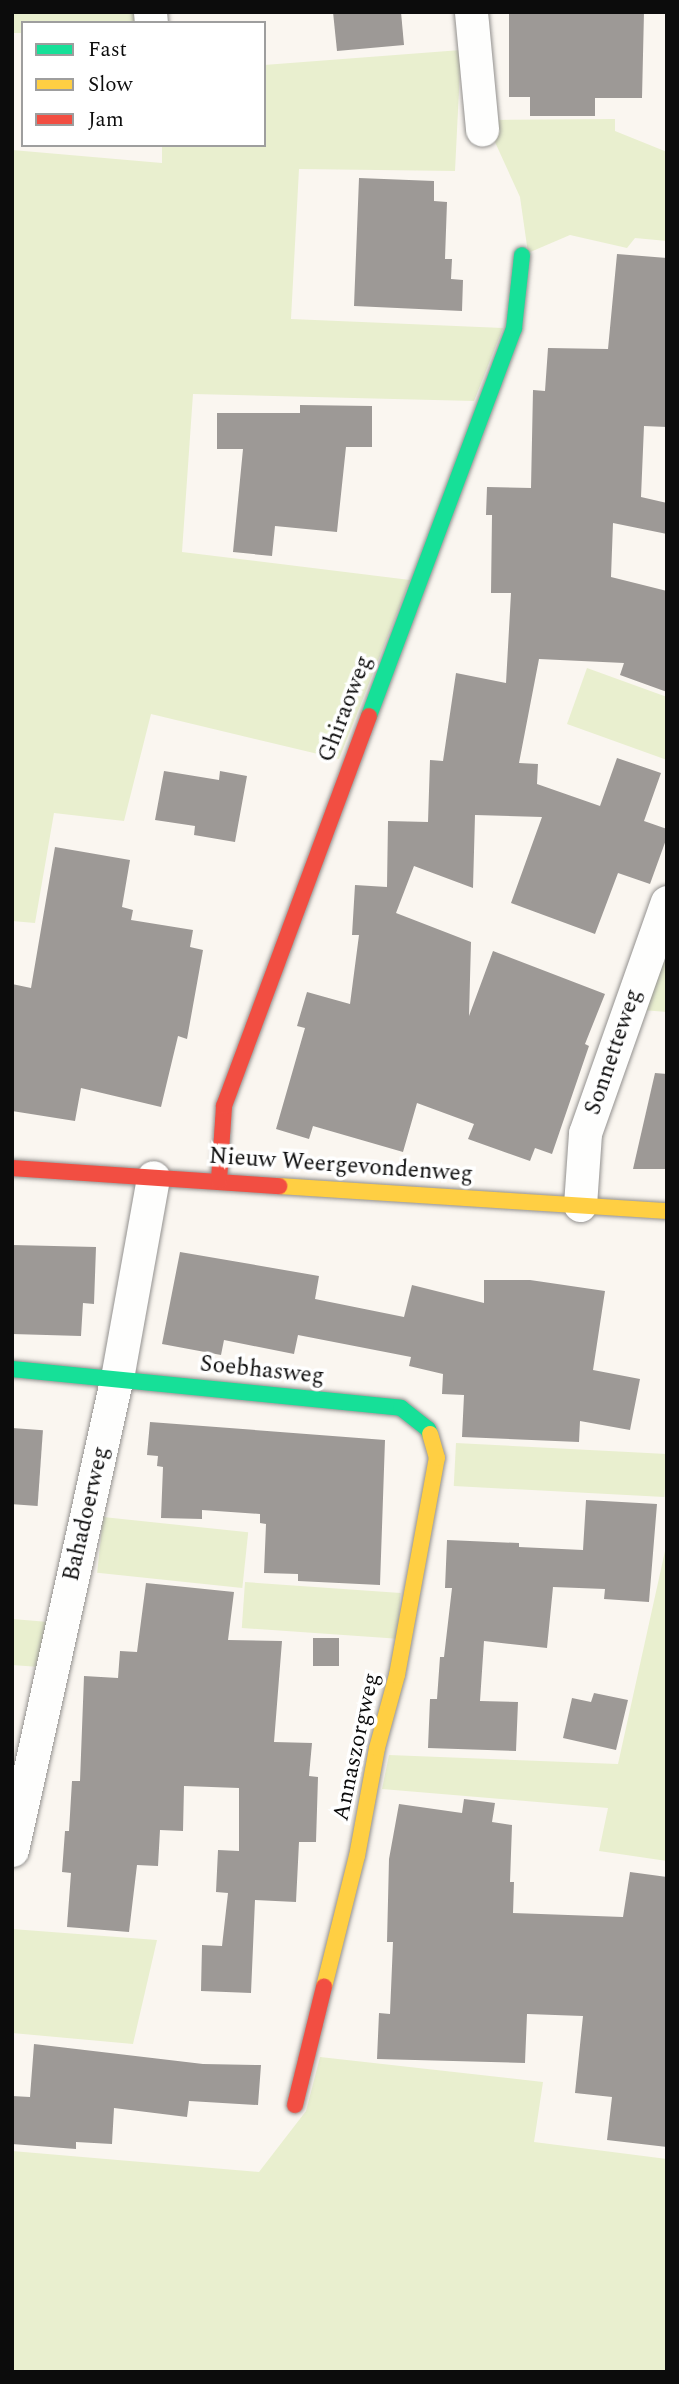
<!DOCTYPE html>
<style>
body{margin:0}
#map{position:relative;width:679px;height:2384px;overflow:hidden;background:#faf6f0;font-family:Spectral,serif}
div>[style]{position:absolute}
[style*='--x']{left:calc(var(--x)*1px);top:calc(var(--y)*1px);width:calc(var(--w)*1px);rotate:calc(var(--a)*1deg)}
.green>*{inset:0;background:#e9efcf;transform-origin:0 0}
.building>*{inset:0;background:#9d9996;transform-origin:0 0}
.roads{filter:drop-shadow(0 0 2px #93918f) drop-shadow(0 0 2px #93918f)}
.street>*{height:33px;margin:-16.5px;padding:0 16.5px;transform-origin:16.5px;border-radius:16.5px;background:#fefefd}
.fast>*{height:16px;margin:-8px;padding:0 8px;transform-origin:8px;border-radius:8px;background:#16e098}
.slow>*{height:16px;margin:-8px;padding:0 8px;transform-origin:8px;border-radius:8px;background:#ffcf43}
.jam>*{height:16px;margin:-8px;padding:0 8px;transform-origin:8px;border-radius:8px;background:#f24e42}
span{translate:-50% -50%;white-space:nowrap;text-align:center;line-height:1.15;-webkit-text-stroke:7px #fff;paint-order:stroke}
.street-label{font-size:23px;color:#0c0c0c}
.frame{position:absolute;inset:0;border:14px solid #0c0c0c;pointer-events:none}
.legend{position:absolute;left:21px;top:21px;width:245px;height:126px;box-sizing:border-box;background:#fff;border:2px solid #9e9e9e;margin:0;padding:9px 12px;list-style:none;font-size:21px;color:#0c0c0c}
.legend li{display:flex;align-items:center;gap:14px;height:35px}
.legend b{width:35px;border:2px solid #9e9e9e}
</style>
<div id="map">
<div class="green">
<i style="clip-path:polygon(12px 12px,135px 12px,135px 23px,23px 23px,23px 33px,12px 33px)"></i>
<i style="clip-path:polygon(461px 50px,455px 171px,299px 169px,291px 319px,503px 328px,474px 401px,193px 394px,182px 552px,410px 580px,339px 759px,151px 714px,124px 821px,54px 813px,35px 923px,12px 921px,12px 150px,162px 163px,162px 145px,264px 145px,264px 65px)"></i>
<i style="clip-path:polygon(615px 119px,615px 131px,667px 152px,667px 241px,635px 238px,627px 248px,570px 235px,528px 253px,520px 197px,489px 129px,492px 120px)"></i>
<i style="clip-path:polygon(587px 668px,667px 697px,667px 760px,567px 724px)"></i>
<i style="clip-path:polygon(658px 962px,667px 962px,667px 1012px,642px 1010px)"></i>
<i style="left:456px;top:1443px;width:211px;height:43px;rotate:3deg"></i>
<i style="left:103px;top:1517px;width:146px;height:56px;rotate:6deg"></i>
<i style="clip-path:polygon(665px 1551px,667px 1861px,599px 1851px,608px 1808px,382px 1789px,389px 1755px,618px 1764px)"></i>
<i style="left:245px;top:1582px;width:156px;height:46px;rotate:4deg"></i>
<i style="clip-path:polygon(12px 1619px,49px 1622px,39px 1667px,12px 1665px)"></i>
<i style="clip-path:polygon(12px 1929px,157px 1940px,133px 2044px,12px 2033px)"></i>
<i style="clip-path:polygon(320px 2057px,543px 2082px,534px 2142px,667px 2159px,667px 2372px,12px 2372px,12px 2151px,259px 2172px,306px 2111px)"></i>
</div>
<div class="building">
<i style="clip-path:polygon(333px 12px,401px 12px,404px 45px,337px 51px)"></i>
<i style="clip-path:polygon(509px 12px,644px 12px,642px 98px,595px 98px,595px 116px,530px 116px,530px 97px,509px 97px)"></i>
<i style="clip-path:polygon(359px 178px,434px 181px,434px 201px,447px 202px,445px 259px,452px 259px,451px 279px,463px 280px,462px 311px,354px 306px)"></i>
<i style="clip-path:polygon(617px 254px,667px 258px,667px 427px,644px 426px,641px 497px,667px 503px,667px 534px,613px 523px,611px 577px,667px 591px,667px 692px,620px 675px,624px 663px,539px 659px,519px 763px,538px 764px,537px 784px,600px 806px,617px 758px,661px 773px,644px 821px,667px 829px,667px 837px,650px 884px,618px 873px,595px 934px,511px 903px,542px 817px,475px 815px,473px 888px,414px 866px,396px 913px,471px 942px,469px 1016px,493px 951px,605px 994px,585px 1044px,589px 1046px,552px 1154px,535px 1148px,530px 1161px,468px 1139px,474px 1124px,417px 1103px,403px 1152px,313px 1126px,309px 1139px,276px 1129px,305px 1028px,297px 1026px,307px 992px,350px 1004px,359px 935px,352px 935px,355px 885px,387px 887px,388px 821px,428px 822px,430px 760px,443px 761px,456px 673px,506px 683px,511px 593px,491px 593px,492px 515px,486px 515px,487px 487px,531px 488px,533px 390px,545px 391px,548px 348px,608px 349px)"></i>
<i style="clip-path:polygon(300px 405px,372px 406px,372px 447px,346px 447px,337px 532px,275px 526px,272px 556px,233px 552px,243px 449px,217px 449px,217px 413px,300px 413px)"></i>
<i style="clip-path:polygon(164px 771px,219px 780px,220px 771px,247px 776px,235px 842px,194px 835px,195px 826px,155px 820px)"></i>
<i style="clip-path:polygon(55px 847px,130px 860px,122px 907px,133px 910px,131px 920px,193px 930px,190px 947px,203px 950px,187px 1039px,178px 1036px,161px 1107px,81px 1088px,75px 1121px,12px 1111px,12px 984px,31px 988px)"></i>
<i style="clip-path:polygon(655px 1073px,667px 1074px,667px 1169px,633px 1169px)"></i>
<i style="clip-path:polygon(12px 1245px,96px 1247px,94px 1304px,83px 1303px,81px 1336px,12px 1334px)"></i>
<i style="clip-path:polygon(180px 1252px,319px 1276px,315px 1299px,404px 1317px,412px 1285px,484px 1303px,484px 1280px,530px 1280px,605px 1291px,593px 1370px,640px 1379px,630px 1430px,580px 1421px,579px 1442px,462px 1437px,464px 1395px,442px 1394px,443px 1374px,409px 1366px,411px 1357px,298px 1335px,294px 1354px,224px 1340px,221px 1355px,162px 1344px)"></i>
<i style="clip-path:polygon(150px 1422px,385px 1440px,380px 1585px,298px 1581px,298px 1574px,264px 1573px,266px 1524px,260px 1523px,260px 1514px,202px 1510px,202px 1519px,161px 1518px,163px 1467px,157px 1466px,158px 1456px,147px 1455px)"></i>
<i style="left:12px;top:1428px;width:31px;height:76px;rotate:4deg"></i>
<i style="clip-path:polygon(586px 1500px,657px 1504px,649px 1602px,604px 1599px,605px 1589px,553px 1587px,547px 1648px,484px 1641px,480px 1701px,518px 1702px,516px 1751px,428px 1748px,430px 1699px,437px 1699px,440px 1657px,444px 1657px,452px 1588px,445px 1588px,447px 1540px,519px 1543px,519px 1547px,583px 1550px)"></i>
<i style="clip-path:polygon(146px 1583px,234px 1592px,228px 1640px,282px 1641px,274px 1742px,312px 1743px,309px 1776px,318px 1777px,316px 1842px,299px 1842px,296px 1902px,255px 1900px,251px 1993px,201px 1991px,202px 1945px,222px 1946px,228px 1893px,216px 1892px,218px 1850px,239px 1851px,239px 1788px,184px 1786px,183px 1831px,160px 1830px,158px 1866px,137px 1865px,129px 1932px,67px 1927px,71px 1873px,62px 1872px,65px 1831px,69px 1831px,72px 1781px,80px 1781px,84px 1676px,118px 1678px,120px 1651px,137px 1652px)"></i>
<i style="left:313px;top:1638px;width:26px;height:28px"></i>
<i style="clip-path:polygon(594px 1693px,628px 1700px,616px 1750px,563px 1738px,572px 1698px,591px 1702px)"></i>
<i style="clip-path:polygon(464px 1799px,495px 1803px,492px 1822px,512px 1825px,510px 1882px,514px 1882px,513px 1913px,623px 1917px,630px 1872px,667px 1877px,667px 2147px,607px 2140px,612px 2097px,575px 2093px,583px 2016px,527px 2014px,525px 2063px,377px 2059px,379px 2013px,390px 2014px,393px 1942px,387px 1942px,389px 1859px,399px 1804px,462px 1813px)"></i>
<i style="clip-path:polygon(34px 2044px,203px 2064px,261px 2065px,258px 2105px,189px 2101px,187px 2117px,114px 2108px,112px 2144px,76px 2142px,76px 2149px,12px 2144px,12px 2096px,30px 2097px)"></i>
</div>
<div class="roads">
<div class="street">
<i style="--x:150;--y:12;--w:11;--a:85"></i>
<i style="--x:471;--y:12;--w:118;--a:84.6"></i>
<i style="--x:580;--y:1205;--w:72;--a:-86"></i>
<i style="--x:585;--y:1133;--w:245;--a:-70.5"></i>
<i style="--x:12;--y:1850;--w:484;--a:-77.5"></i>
<i style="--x:117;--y:1378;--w:204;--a:-79.8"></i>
</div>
<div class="fast">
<i style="--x:369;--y:716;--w:414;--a:-69.5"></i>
<i style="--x:514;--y:328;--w:73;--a:-83.7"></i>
<i style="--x:12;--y:1369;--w:391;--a:5.7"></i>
<i style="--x:401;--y:1408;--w:34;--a:38"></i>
<i style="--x:428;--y:1429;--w:5;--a:68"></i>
</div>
<div class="slow">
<i style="--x:279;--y:1186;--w:389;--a:3.7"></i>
<i style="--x:324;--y:1987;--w:135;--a:-75.9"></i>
<i style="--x:357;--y:1856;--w:110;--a:-79.5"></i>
<i style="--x:377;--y:1748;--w:76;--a:-74.7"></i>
<i style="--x:397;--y:1675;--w:221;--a:-79.6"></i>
<i style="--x:437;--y:1458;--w:25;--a:-106"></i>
</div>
<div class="jam">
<i style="--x:12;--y:1168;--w:268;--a:3.9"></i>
<i style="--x:219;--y:1180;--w:74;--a:-86.1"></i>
<i style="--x:224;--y:1106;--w:416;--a:-69.6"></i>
<i style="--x:295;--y:2105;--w:122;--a:-76.2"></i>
</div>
</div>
<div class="street-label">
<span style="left:346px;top:709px;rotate:-69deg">Ghiraoweg</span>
<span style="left:614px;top:1052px;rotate:-71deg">Sonnetteweg</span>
<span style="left:341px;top:1166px;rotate:4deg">Nieuw Weergevondenweg</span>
<span style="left:262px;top:1371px;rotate:6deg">Soebhasweg</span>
<span style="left:87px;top:1514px;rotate:-77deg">Bahadoerweg</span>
<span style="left:357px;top:1747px;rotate:-78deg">Annaszorgweg</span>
</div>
<div class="frame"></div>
<ul class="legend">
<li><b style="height:9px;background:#16e098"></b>Fast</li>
<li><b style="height:9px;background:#ffcf43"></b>Slow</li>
<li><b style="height:9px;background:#f24e42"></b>Jam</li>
</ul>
</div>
